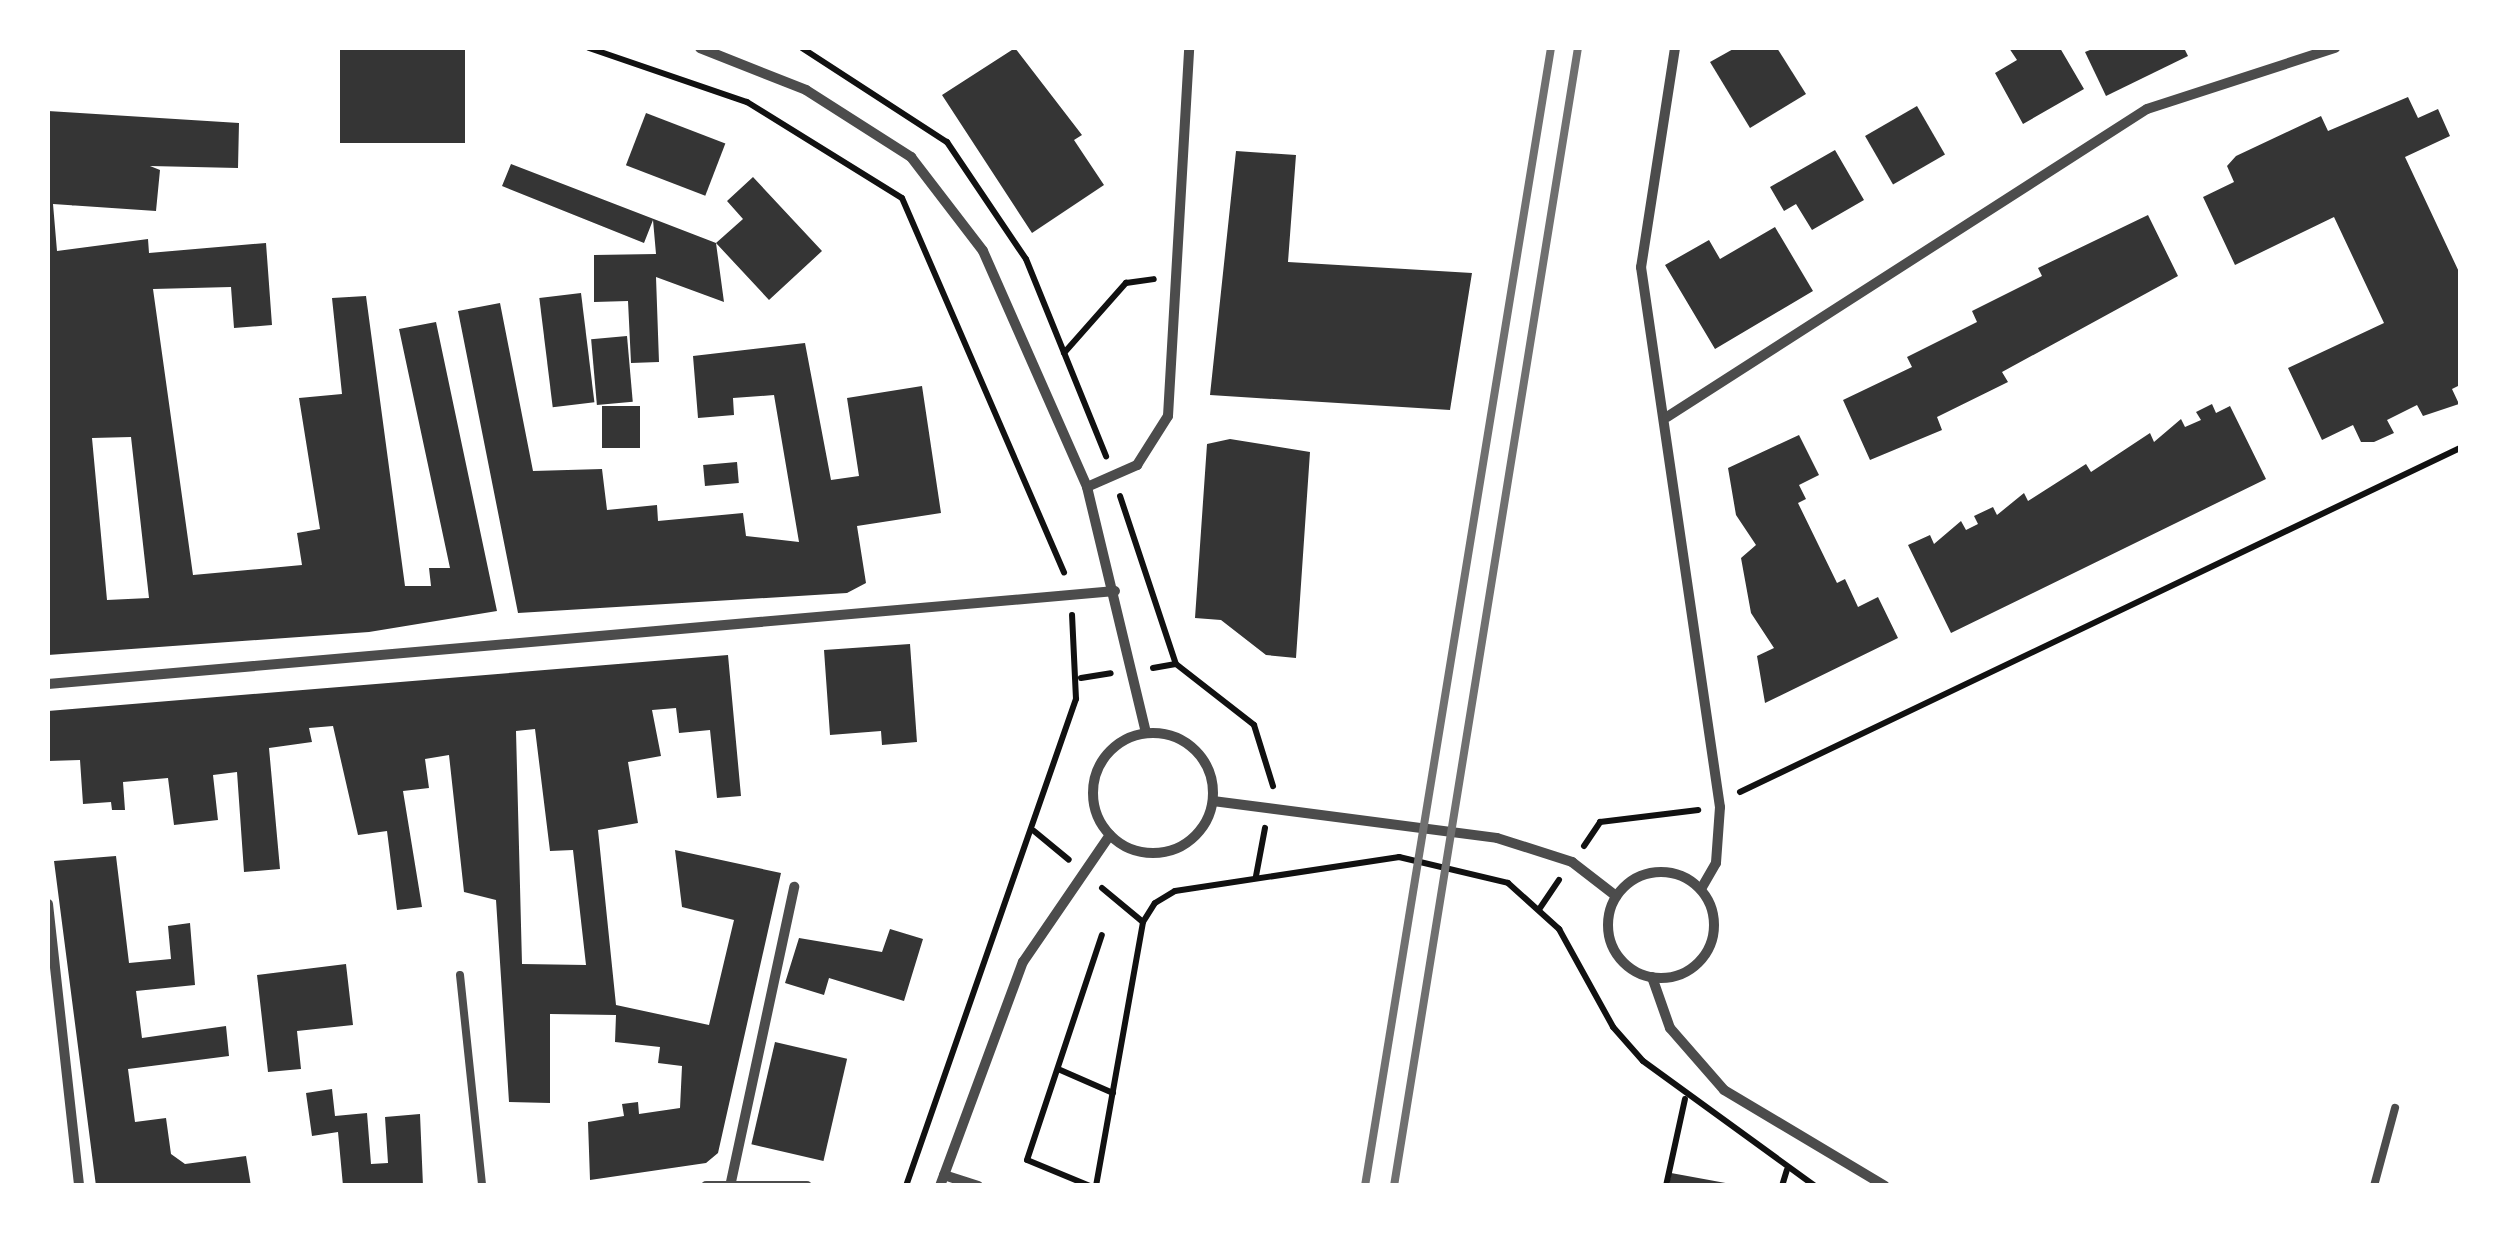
<!DOCTYPE html>
<style>
body{margin:0}
#map{position:relative;width:2508px;height:1233px;overflow:hidden;background:#fff;font-family:"Roboto Condensed",sans-serif}
div>[style]{position:absolute}
[style*='--x']{left:calc(var(--x)*1px);top:calc(var(--y)*1px);width:calc(var(--w)*1px);rotate:calc(var(--a)*1deg)}
.building>*{inset:0;background:#353535;transform-origin:0 0}
.path>*{height:6px;margin:-3px;padding:0 3px;transform-origin:3px;border-radius:3px;background:#111}
.service>*{height:8px;margin:-4px;padding:0 4px;transform-origin:4px;border-radius:4px;background:#4c4c4c}
.minor>*{height:10px;margin:-5px;padding:0 5px;transform-origin:5px;border-radius:5px;background:#4c4c4c}
.minor>.ring{margin:-5px;padding:0;box-sizing:content-box;background:none;border:10px solid #4c4c4c;border-radius:50%}
.rail>*{height:8px;margin:-4px;padding:0 4px;transform-origin:4px;border-radius:4px;background:#707070}
span{translate:-50% -50%;white-space:nowrap;text-align:center;line-height:1.15;-webkit-text-stroke:9px #fff;paint-order:stroke}
.frame{position:absolute;inset:0;border:50px solid #fff;pointer-events:none}
</style>
<div id="map">
<div class="building">
<i style="left:340px;top:48px;width:125px;height:95px"></i>
<i style="clip-path:polygon(1015px 48px,1082px 135px,1074px 140px,1104px 185px,1032px 233px,942px 95px)"></i>
<i style="clip-path:polygon(1735px 48px,1777px 48px,1806px 94px,1750px 128px,1710px 62px)"></i>
<i style="clip-path:polygon(2009px 48px,2060px 48px,2084px 89px,2023px 124px,1995px 73px,2017px 60px)"></i>
<i style="clip-path:polygon(2095px 48px,2184px 48px,2188px 56px,2106px 96px,2085px 52px)"></i>
<i style="clip-path:polygon(2408px 97px,2418px 118px,2438px 109px,2450px 136px,2405px 157px,2460px 274px,2460px 385px,2452px 389px,2459px 404px,2423px 416px,2417px 405px,2387px 420px,2394px 433px,2374px 442px,2361px 442px,2353px 425px,2322px 440px,2288px 368px,2384px 323px,2334px 217px,2235px 265px,2203px 197px,2234px 182px,2227px 166px,2236px 156px,2321px 116px,2328px 131px)"></i>
<i style="left:1917px;top:106px;width:56px;height:60px;rotate:60deg"></i>
<i style="clip-path:polygon(evenodd,48px 111px,239px 123px,238px 168px,150px 166px,160px 170px,156px 211px,53px 204px,57px 251px,148px 239px,149px 253px,266px 243px,272px 325px,234px 328px,231px 287px,153px 289px,193px 575px,302px 565px,297px 533px,320px 529px,299px 398px,342px 394px,332px 298px,366px 296px,405px 586px,431px 586px,429px 568px,450px 568px,399px 329px,436px 322px,497px 611px,369px 632px,48px 655px,48px 111px,131px 437px,149px 598px,107px 600px,92px 438px,131px 437px)"></i>
<i style="left:646px;top:113px;width:85px;height:56px;rotate:21deg"></i>
<i style="clip-path:polygon(1835px 150px,1864px 200px,1812px 230px,1796px 204px,1784px 211px,1770px 187px)"></i>
<i style="clip-path:polygon(1236px 151px,1296px 155px,1288px 262px,1472px 273px,1450px 410px,1210px 395px)"></i>
<i style="clip-path:polygon(511px 164px,716px 243px,743px 219px,727px 201px,753px 177px,822px 251px,769px 300px,716px 243px,724px 302px,656px 277px,659px 362px,631px 363px,628px 301px,594px 302px,594px 255px,656px 254px,653px 220px,644px 243px,502px 186px)"></i>
<i style="clip-path:polygon(2148px 215px,2178px 276px,2002px 372px,2008px 382px,1937px 417px,1942px 430px,1870px 460px,1843px 400px,1912px 367px,1907px 357px,1977px 322px,1972px 311px,2042px 276px,2038px 268px)"></i>
<i style="clip-path:polygon(1775px 227px,1813px 291px,1715px 349px,1665px 265px,1709px 240px,1720px 259px)"></i>
<i style="left:581px;top:293px;width:110px;height:42px;rotate:83deg"></i>
<i style="clip-path:polygon(500px 303px,533px 471px,602px 469px,607px 510px,657px 505px,658px 521px,743px 513px,746px 536px,799px 542px,774px 395px,733px 398px,734px 415px,698px 418px,693px 356px,805px 343px,831px 480px,859px 476px,847px 398px,922px 386px,941px 513px,857px 526px,866px 583px,847px 593px,518px 613px,458px 311px)"></i>
<i style="left:627px;top:336px;width:66px;height:36px;rotate:85deg"></i>
<i style="clip-path:polygon(2212px 404px,2216px 413px,2230px 406px,2266px 479px,1951px 633px,1908px 545px,1930px 535px,1934px 544px,1961px 521px,1966px 530px,1978px 524px,1974px 516px,1993px 507px,1997px 515px,2024px 493px,2028px 501px,2086px 464px,2091px 472px,2150px 433px,2154px 442px,2181px 419px,2185px 427px,2201px 420px,2196px 412px)"></i>
<i style="left:602px;top:406px;width:38px;height:42px"></i>
<i style="clip-path:polygon(1799px 435px,1819px 475px,1799px 485px,1806px 499px,1798px 503px,1837px 583px,1845px 579px,1858px 607px,1878px 597px,1898px 638px,1765px 703px,1757px 656px,1774px 648px,1751px 613px,1741px 558px,1756px 545px,1736px 515px,1728px 468px)"></i>
<i style="clip-path:polygon(1230px 439px,1310px 452px,1296px 658px,1266px 655px,1221px 620px,1195px 618px,1207px 444px)"></i>
<i style="left:737px;top:462px;width:21px;height:34px;rotate:85deg"></i>
<i style="clip-path:polygon(910px 644px,917px 742px,882px 745px,881px 731px,830px 735px,824px 650px)"></i>
<i style="clip-path:polygon(evenodd,728px 655px,741px 796px,717px 798px,710px 730px,679px 733px,676px 708px,652px 710px,661px 756px,628px 762px,638px 823px,598px 830px,616px 1005px,709px 1025px,734px 920px,682px 907px,675px 850px,781px 873px,718px 1153px,706px 1163px,590px 1180px,588px 1122px,624px 1116px,622px 1104px,638px 1102px,639px 1114px,680px 1108px,682px 1066px,658px 1063px,660px 1047px,615px 1042px,616px 1015px,550px 1014px,550px 1103px,509px 1102px,496px 900px,464px 892px,449px 755px,425px 759px,429px 788px,403px 791px,422px 907px,397px 910px,387px 831px,358px 835px,333px 726px,309px 728px,312px 742px,269px 748px,280px 869px,244px 872px,237px 772px,213px 775px,218px 820px,174px 825px,168px 778px,123px 782px,125px 810px,112px 810px,111px 802px,83px 804px,80px 760px,48px 761px,48px 711px,728px 655px,535px 729px,550px 851px,573px 850px,586px 965px,522px 964px,516px 731px,535px 729px)"></i>
<i style="clip-path:polygon(116px 856px,129px 963px,171px 959px,168px 926px,190px 923px,195px 985px,136px 991px,142px 1038px,226px 1026px,229px 1056px,128px 1069px,135px 1122px,166px 1118px,171px 1154px,185px 1164px,246px 1156px,251px 1186px,96px 1186px,54px 861px)"></i>
<i style="clip-path:polygon(890px 929px,923px 939px,904px 1001px,829px 978px,824px 995px,785px 983px,799px 938px,882px 952px)"></i>
<i style="clip-path:polygon(346px 964px,353px 1025px,297px 1031px,301px 1069px,268px 1072px,257px 975px)"></i>
<i style="left:775px;top:1042px;width:74px;height:105px;rotate:13deg"></i>
<i style="clip-path:polygon(332px 1089px,335px 1116px,367px 1113px,371px 1164px,388px 1163px,385px 1117px,420px 1114px,423px 1186px,343px 1186px,338px 1132px,312px 1136px,306px 1093px)"></i>
<i style="clip-path:polygon(1671px 1173px,1731px 1184px,1731px 1186px,1669px 1186px)"></i>
</div>
<div class="path">
<i style="--x:589;--y:48;--w:167;--a:18.9"></i>
<i style="--x:747;--y:102;--w:182;--a:31.8"></i>
<i style="--x:902;--y:198;--w:408;--a:66.6"></i>
<i style="--x:802;--y:48;--w:173;--a:33"></i>
<i style="--x:947;--y:142;--w:141;--a:56"></i>
<i style="--x:1026;--y:259;--w:213;--a:67.9"></i>
<i style="--x:1064;--y:353;--w:94;--a:-48.5"></i>
<i style="--x:1126;--y:283;--w:28;--a:-8"></i>
<i style="--x:1120;--y:496;--w:177;--a:71.6"></i>
<i style="--x:1176;--y:664;--w:99;--a:38"></i>
<i style="--x:1254;--y:725;--w:64;--a:72.7"></i>
<i style="--x:1153;--y:668;--w:23;--a:-10"></i>
<i style="--x:1081;--y:678;--w:30;--a:-9"></i>
<i style="--x:1740;--y:792;--w:798;--a:-25.54"></i>
<i style="--x:1034;--y:831;--w:45;--a:39.6"></i>
<i style="--x:1584;--y:846;--w:29;--a:-56"></i>
<i style="--x:1600;--y:822;--w:99;--a:-7"></i>
<i style="--x:1256;--y:876;--w:49;--a:-79.4"></i>
<i style="--x:1102;--y:888;--w:53;--a:39.7"></i>
<i style="--x:1540;--y:908;--w:34;--a:-56"></i>
<i style="--x:1058;--y:1069;--w:60;--a:23.6"></i>
<i style="--x:906;--y:1186;--w:516;--a:-70.76"></i>
<i style="--x:1076;--y:699;--w:84;--a:-92.7"></i>
<i style="--x:1090;--y:1186;--w:68;--a:-157.6"></i>
<i style="--x:1027;--y:1160;--w:237;--a:-71.6"></i>
<i style="--x:1096;--y:1186;--w:268;--a:-79.9"></i>
<i style="--x:1143;--y:922;--w:22;--a:-58"></i>
<i style="--x:1155;--y:903;--w:23;--a:-31"></i>
<i style="--x:1175;--y:891;--w:227;--a:-8.6"></i>
<i style="--x:1399;--y:857;--w:112;--a:13.4"></i>
<i style="--x:1508;--y:883;--w:69;--a:42"></i>
<i style="--x:1559;--y:929;--w:112;--a:61.1"></i>
<i style="--x:1613;--y:1027;--w:45;--a:48.6"></i>
<i style="--x:1643;--y:1061;--w:213;--a:36"></i>
<i style="--x:1666;--y:1186;--w:89;--a:-77.7"></i>
<i style="--x:1782;--y:1186;--w:17;--a:-73"></i>
</div>
<div class="service">
<i style="--x:460;--y:975;--w:212;--a:84"></i>
<i style="--x:2374;--y:1186;--w:81;--a:-74.9"></i>
</div>
<div class="minor">
<i style="--x:700;--y:48;--w:114;--a:21.6"></i>
<i style="--x:806;--y:90;--w:125;--a:32.5"></i>
<i style="--x:911;--y:157;--w:118;--a:52.5"></i>
<i style="--x:983;--y:251;--w:258;--a:66.2"></i>
<i style="--x:1087;--y:487;--w:253;--a:76.5"></i>
<i style="--x:1675;--y:48;--w:222;--a:98.8"></i>
<i style="--x:1641;--y:267;--w:546;--a:81.68"></i>
<i style="--x:1720;--y:807;--w:56;--a:94.1"></i>
<i style="--x:1716;--y:863;--w:30;--a:120"></i>
<i style="--x:1667;--y:417;--w:570;--a:-32.69"></i>
<i style="--x:2147;--y:109;--w:198;--a:-18"></i>
<i style="--x:1087;--y:487;--w:55;--a:-23.7"></i>
<i style="--x:1137;--y:465;--w:58;--a:-57.7"></i>
<i style="--x:1168;--y:416;--w:369;--a:-86.7"></i>
<i style="--x:48;--y:684;--w:1071;--a:-4.98"></i>
<i class="ring" style="left:1093px;top:733px;width:110px;height:110px"></i>
<i style="--x:1213;--y:801;--w:286;--a:7.4"></i>
<i style="--x:1497;--y:838;--w:79;--a:17.7"></i>
<i style="--x:1572;--y:862;--w:56;--a:37.7"></i>
<i class="ring" style="left:1608px;top:872px;width:96px;height:96px"></i>
<i style="--x:48;--y:904;--w:284;--a:83.7"></i>
<i style="--x:1652;--y:977;--w:54;--a:70.6"></i>
<i style="--x:1670;--y:1028;--w:82;--a:48.9"></i>
<i style="--x:1724;--y:1090;--w:187;--a:30.8"></i>
<i style="--x:944;--y:1175;--w:36;--a:18"></i>
<i style="--x:731;--y:1182;--w:302;--a:-77.9"></i>
<i style="--x:706;--y:1186;--w:101;--a:0"></i>
<i style="--x:940;--y:1186;--w:239;--a:-69.7"></i>
<i style="--x:1023;--y:962;--w:154;--a:-55.6"></i>
</div>
<div class="rail">
<i style="--x:1365;--y:1186;--w:1153;--a:-80.72"></i>
<i style="--x:1394;--y:1186;--w:1153;--a:-80.82"></i>
</div>
<div class="frame"></div>
</div>
